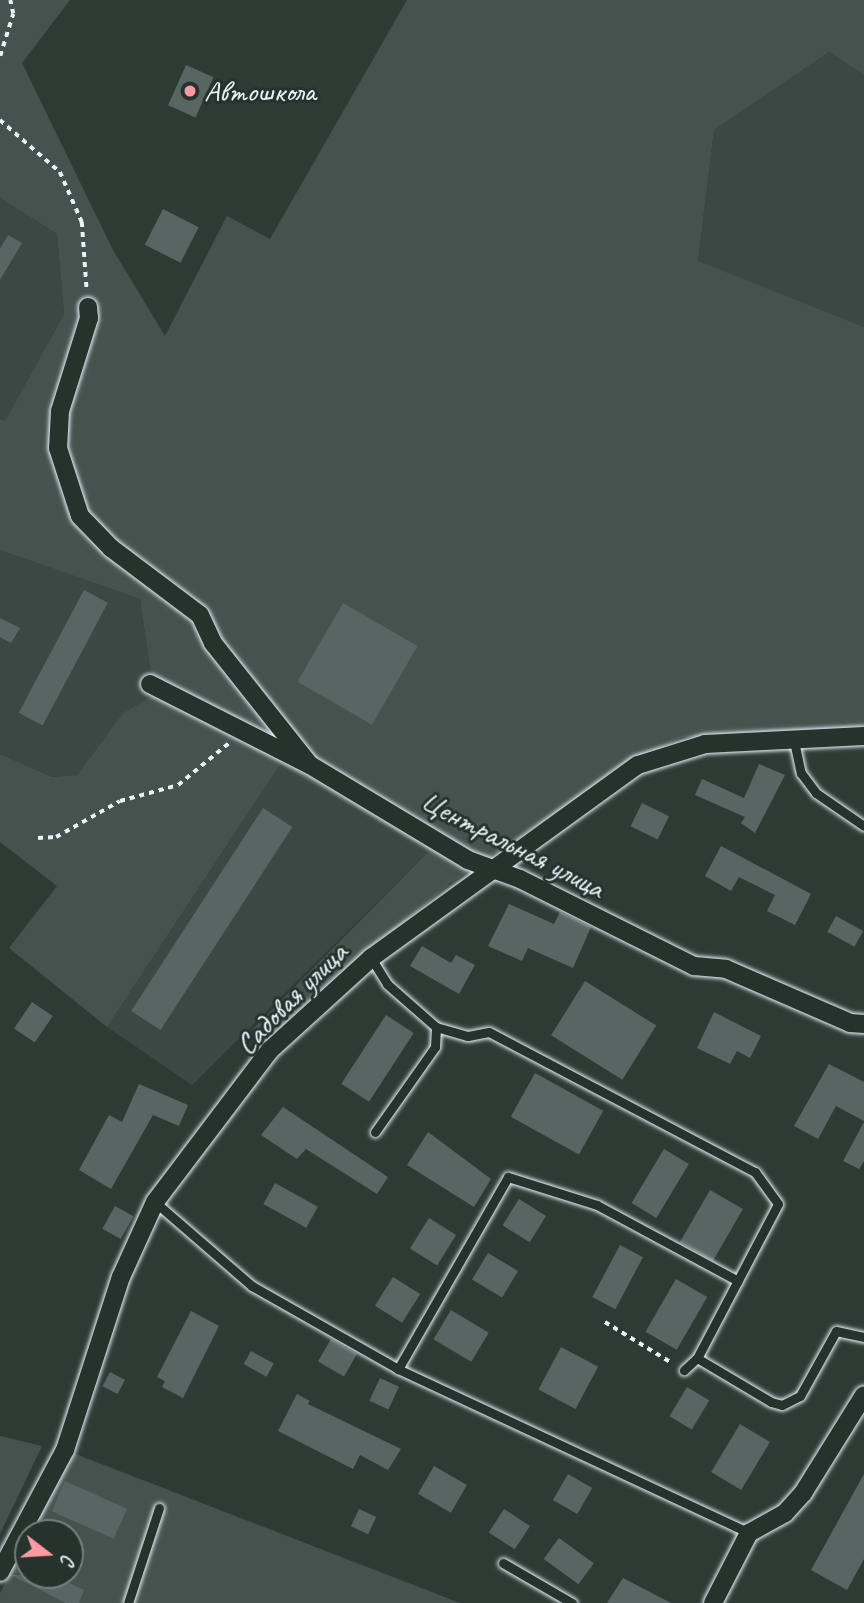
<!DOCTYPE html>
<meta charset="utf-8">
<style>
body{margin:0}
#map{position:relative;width:864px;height:1603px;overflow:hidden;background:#2e3b35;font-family:Caveat,sans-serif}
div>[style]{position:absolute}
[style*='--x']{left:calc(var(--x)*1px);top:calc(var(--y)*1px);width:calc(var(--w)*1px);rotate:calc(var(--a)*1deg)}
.built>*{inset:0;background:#3b4843}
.green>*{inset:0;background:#45524e}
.building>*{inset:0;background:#596563;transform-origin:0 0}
.path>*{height:3.5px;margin-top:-1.75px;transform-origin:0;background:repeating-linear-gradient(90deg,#e8f1f8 0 5px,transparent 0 10px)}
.roads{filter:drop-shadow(0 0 2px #e8f1f8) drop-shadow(0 0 2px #e8f1f8)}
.service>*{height:9px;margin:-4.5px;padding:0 4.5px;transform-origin:4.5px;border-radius:4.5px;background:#26332d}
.minor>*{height:18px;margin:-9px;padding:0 9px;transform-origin:9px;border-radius:9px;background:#26332d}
.dots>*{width:19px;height:19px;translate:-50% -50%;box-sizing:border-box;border:4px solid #26332d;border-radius:50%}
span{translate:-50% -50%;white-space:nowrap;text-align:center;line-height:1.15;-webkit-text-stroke:6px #26332d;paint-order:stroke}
.poi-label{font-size:30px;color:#e8f1f8}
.left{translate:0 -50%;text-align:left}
.street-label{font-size:30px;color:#e8f1f8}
.north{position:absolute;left:14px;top:1519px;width:70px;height:70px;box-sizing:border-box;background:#26332d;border:2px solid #747f7e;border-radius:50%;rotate:107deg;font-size:19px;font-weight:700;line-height:28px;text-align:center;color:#e8f1f8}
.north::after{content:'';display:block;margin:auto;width:24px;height:32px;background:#ff9aa2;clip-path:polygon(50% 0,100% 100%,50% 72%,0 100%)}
</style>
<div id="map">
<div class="built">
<i style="clip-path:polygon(829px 52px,864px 75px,864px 327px,698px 262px,714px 130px)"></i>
<i style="clip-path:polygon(0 198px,57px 234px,64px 314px,5px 422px,0 419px)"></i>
<i style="clip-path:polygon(0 550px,140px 599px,154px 695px,123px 713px,77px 775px,52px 777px,0 754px)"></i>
<i style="clip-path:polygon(280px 765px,429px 851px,192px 1085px,107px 1027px)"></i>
</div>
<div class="green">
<i style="clip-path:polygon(0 0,70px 0,22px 63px,113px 250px,165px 336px,227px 216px,270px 239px,407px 0,864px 0,864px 75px,829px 52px,714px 130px,698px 261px,864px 327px,864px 725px,842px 731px,683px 737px,636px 759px,449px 884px,270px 1037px,252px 1030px,429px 851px,280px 765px,107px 1027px,9px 948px,57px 886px,0 842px,0 754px,52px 777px,77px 775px,123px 713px,154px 695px,140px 599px,0 550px,0 419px,5px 421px,64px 314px,57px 234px,0 198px)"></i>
<i style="clip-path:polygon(0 1436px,42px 1446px,0 1534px)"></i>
<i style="clip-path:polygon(73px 1453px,460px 1603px,0 1603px,0 1593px,28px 1539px,28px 1575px,70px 1575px,70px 1533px,31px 1533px)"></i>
</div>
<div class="building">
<i style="left:186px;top:65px;width:30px;height:44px;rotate:24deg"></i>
<i style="left:163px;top:209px;width:40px;height:40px;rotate:27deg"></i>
<i style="clip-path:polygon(8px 235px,22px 243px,0 280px,0 249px)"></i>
<i style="left:84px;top:590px;width:27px;height:139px;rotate:28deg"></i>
<i style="left:343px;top:603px;width:86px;height:91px;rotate:30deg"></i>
<i style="clip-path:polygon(0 618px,20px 628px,11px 643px,0 637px)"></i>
<i style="clip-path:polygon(759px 764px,785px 775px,755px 833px,741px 823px,745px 817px,695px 795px,702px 779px,744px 798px)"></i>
<i style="left:642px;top:803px;width:30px;height:26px;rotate:26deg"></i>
<i style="left:263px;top:808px;width:35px;height:242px;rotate:33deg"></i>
<i style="clip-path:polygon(721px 846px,811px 894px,795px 925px,767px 911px,775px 895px,739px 877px,731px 891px,705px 876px)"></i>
<i style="clip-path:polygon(509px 904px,554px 924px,560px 912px,591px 927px,573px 968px,528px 948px,522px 961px,488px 946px)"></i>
<i style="left:836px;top:916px;width:31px;height:18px;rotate:29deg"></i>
<i style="clip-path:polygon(422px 946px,451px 963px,456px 955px,475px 965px,459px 994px,410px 966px)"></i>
<i style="left:585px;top:981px;width:84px;height:64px;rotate:32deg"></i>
<i style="left:32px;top:1002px;width:25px;height:32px;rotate:34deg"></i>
<i style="clip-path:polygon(714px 1012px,761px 1036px,750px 1058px,737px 1051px,730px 1064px,697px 1048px)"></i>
<i style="left:386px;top:1015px;width:33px;height:82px;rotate:33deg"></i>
<i style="clip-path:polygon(829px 1064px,864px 1082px,864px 1121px,836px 1106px,818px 1139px,794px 1126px)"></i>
<i style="left:535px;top:1073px;width:78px;height:50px;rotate:29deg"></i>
<i style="clip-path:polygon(139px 1084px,188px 1105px,179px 1126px,153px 1115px,111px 1189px,79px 1170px,109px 1115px,122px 1122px)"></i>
<i style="clip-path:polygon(283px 1107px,388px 1177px,377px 1194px,306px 1149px,297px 1159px,261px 1135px)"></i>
<i style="clip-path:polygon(864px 1122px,864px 1161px,859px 1169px,843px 1161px)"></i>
<i style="clip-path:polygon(428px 1132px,491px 1179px,474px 1207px,407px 1165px)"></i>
<i style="left:664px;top:1149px;width:29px;height:63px;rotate:31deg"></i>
<i style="left:275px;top:1183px;width:49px;height:24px;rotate:29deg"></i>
<i style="left:710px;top:1190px;width:38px;height:60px;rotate:30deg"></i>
<i style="left:519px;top:1199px;width:32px;height:31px;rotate:32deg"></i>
<i style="left:115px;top:1206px;width:21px;height:26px;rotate:29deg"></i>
<i style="left:429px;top:1218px;width:32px;height:36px;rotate:32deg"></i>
<i style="left:620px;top:1245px;width:26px;height:59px;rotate:28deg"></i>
<i style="left:488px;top:1253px;width:35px;height:31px;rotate:31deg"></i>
<i style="left:393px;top:1277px;width:32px;height:34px;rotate:32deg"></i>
<i style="left:676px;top:1279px;width:36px;height:61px;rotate:30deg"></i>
<i style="left:451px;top:1310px;width:44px;height:34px;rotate:31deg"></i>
<i style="clip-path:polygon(191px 1311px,219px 1326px,183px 1398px,162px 1387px,165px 1381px,157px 1377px)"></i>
<i style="left:331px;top:1339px;width:30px;height:26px;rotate:30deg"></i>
<i style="left:561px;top:1347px;width:42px;height:48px;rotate:28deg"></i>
<i style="left:251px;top:1351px;width:26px;height:15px;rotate:29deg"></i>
<i style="left:110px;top:1372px;width:17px;height:16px;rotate:28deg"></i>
<i style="left:380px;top:1378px;width:21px;height:25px;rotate:25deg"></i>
<i style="left:687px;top:1387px;width:26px;height:34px;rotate:31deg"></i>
<i style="clip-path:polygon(297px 1394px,310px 1401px,308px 1404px,401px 1449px,388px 1470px,360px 1455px,353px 1469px,278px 1431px)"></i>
<i style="left:740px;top:1424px;width:35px;height:56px;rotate:31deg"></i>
<i style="left:434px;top:1466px;width:38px;height:32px;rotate:30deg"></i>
<i style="left:568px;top:1474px;width:28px;height:30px;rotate:30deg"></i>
<i style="clip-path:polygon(864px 1474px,864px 1559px,847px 1590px,811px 1570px)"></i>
<i style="left:65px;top:1481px;width:68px;height:33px;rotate:24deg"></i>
<i style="left:359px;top:1509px;width:19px;height:19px;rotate:25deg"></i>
<i style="left:504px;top:1509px;width:31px;height:28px;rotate:33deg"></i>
<i style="left:559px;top:1538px;width:43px;height:26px;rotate:36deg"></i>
<i style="clip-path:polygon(11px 1575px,52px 1575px,84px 1590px,79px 1603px,66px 1603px)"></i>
<i style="clip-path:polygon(623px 1578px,671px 1603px,607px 1603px)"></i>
</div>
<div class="path">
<i style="--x:0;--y:56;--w:44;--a:-72.8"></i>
<i style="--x:13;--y:14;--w:14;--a:-102"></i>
<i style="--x:0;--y:120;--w:79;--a:40.9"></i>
<i style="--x:60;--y:172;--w:55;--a:66.3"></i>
<i style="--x:82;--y:222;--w:69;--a:85.9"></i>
<i style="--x:38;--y:838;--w:18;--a:-3"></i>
<i style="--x:56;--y:837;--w:73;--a:-29.4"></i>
<i style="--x:120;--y:801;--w:60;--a:-15.4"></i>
<i style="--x:178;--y:785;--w:66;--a:-39.5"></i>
<i style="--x:605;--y:1322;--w:79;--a:31.5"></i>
</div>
<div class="roads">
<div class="service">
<i style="--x:794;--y:741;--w:33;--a:78"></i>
<i style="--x:801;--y:773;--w:25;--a:53"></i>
<i style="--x:816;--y:793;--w:58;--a:34.5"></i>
<i style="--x:371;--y:958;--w:31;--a:58"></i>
<i style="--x:387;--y:984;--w:65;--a:41.3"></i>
<i style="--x:436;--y:1027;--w:33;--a:16"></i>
<i style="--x:468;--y:1036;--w:21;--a:-11"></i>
<i style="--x:489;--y:1032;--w:301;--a:27.8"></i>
<i style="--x:755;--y:1172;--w:39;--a:54"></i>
<i style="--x:778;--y:1204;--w:174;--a:117.7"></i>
<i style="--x:697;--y:1358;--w:18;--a:137"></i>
<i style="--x:375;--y:1132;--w:104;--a:-54.8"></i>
<i style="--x:435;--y:1047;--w:20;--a:-87"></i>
<i style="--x:155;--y:1202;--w:128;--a:40.9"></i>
<i style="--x:252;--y:1286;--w:168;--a:29.6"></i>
<i style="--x:398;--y:1369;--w:387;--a:25"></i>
<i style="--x:697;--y:1358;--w:86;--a:30.7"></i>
<i style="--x:771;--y:1402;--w:11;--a:15"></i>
<i style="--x:782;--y:1405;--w:20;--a:-27"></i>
<i style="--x:800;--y:1396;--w:74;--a:-61"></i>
<i style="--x:836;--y:1331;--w:29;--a:12"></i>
<i style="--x:398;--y:1369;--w:221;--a:-60.2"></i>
<i style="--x:508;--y:1177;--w:93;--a:17.5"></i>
<i style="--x:597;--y:1205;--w:160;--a:28.3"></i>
<i style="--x:503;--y:1563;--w:80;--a:30.1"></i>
<i style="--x:128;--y:1603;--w:100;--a:-71.9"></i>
</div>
<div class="minor">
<i style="--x:88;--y:307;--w:11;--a:85"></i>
<i style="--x:89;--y:318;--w:97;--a:107.3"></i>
<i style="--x:60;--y:411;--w:37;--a:93"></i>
<i style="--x:58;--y:448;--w:71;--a:72.1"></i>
<i style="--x:80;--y:516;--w:45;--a:45.9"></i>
<i style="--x:111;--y:548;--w:111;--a:37"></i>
<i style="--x:200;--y:615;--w:31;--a:65"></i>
<i style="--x:213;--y:643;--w:153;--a:51.6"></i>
<i style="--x:150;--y:684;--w:179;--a:26.9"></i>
<i style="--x:310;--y:765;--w:184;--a:31"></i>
<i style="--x:468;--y:860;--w:55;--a:20.1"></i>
<i style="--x:520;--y:879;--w:195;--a:26.6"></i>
<i style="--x:694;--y:966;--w:32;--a:5"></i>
<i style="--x:726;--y:969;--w:135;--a:23.5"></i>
<i style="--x:850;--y:1023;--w:14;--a:4"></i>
<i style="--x:0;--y:1572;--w:138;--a:-62"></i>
<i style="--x:65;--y:1450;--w:182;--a:-72.1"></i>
<i style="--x:121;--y:1277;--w:82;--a:-65.6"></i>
<i style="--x:155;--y:1202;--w:191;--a:-52.9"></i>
<i style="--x:270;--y:1050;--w:137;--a:-42.3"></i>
<i style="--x:371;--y:958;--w:329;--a:-35.9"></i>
<i style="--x:638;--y:765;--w:70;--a:-17.4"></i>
<i style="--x:705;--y:744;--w:159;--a:-2.9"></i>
<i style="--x:713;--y:1603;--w:79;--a:-62.8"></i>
<i style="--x:749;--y:1533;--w:41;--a:-29.1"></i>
<i style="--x:785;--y:1513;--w:27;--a:-48"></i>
<i style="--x:803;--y:1493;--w:115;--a:-58.1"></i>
</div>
</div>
<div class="dots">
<i style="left:190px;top:91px;background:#ff9aa2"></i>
</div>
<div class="poi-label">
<span class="left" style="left:204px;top:91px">Автошкола</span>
</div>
<div class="street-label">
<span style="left:513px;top:844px;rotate:27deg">Центральная улица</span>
<span style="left:291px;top:998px;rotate:-45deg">Садовая улица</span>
</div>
<div class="north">С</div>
</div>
